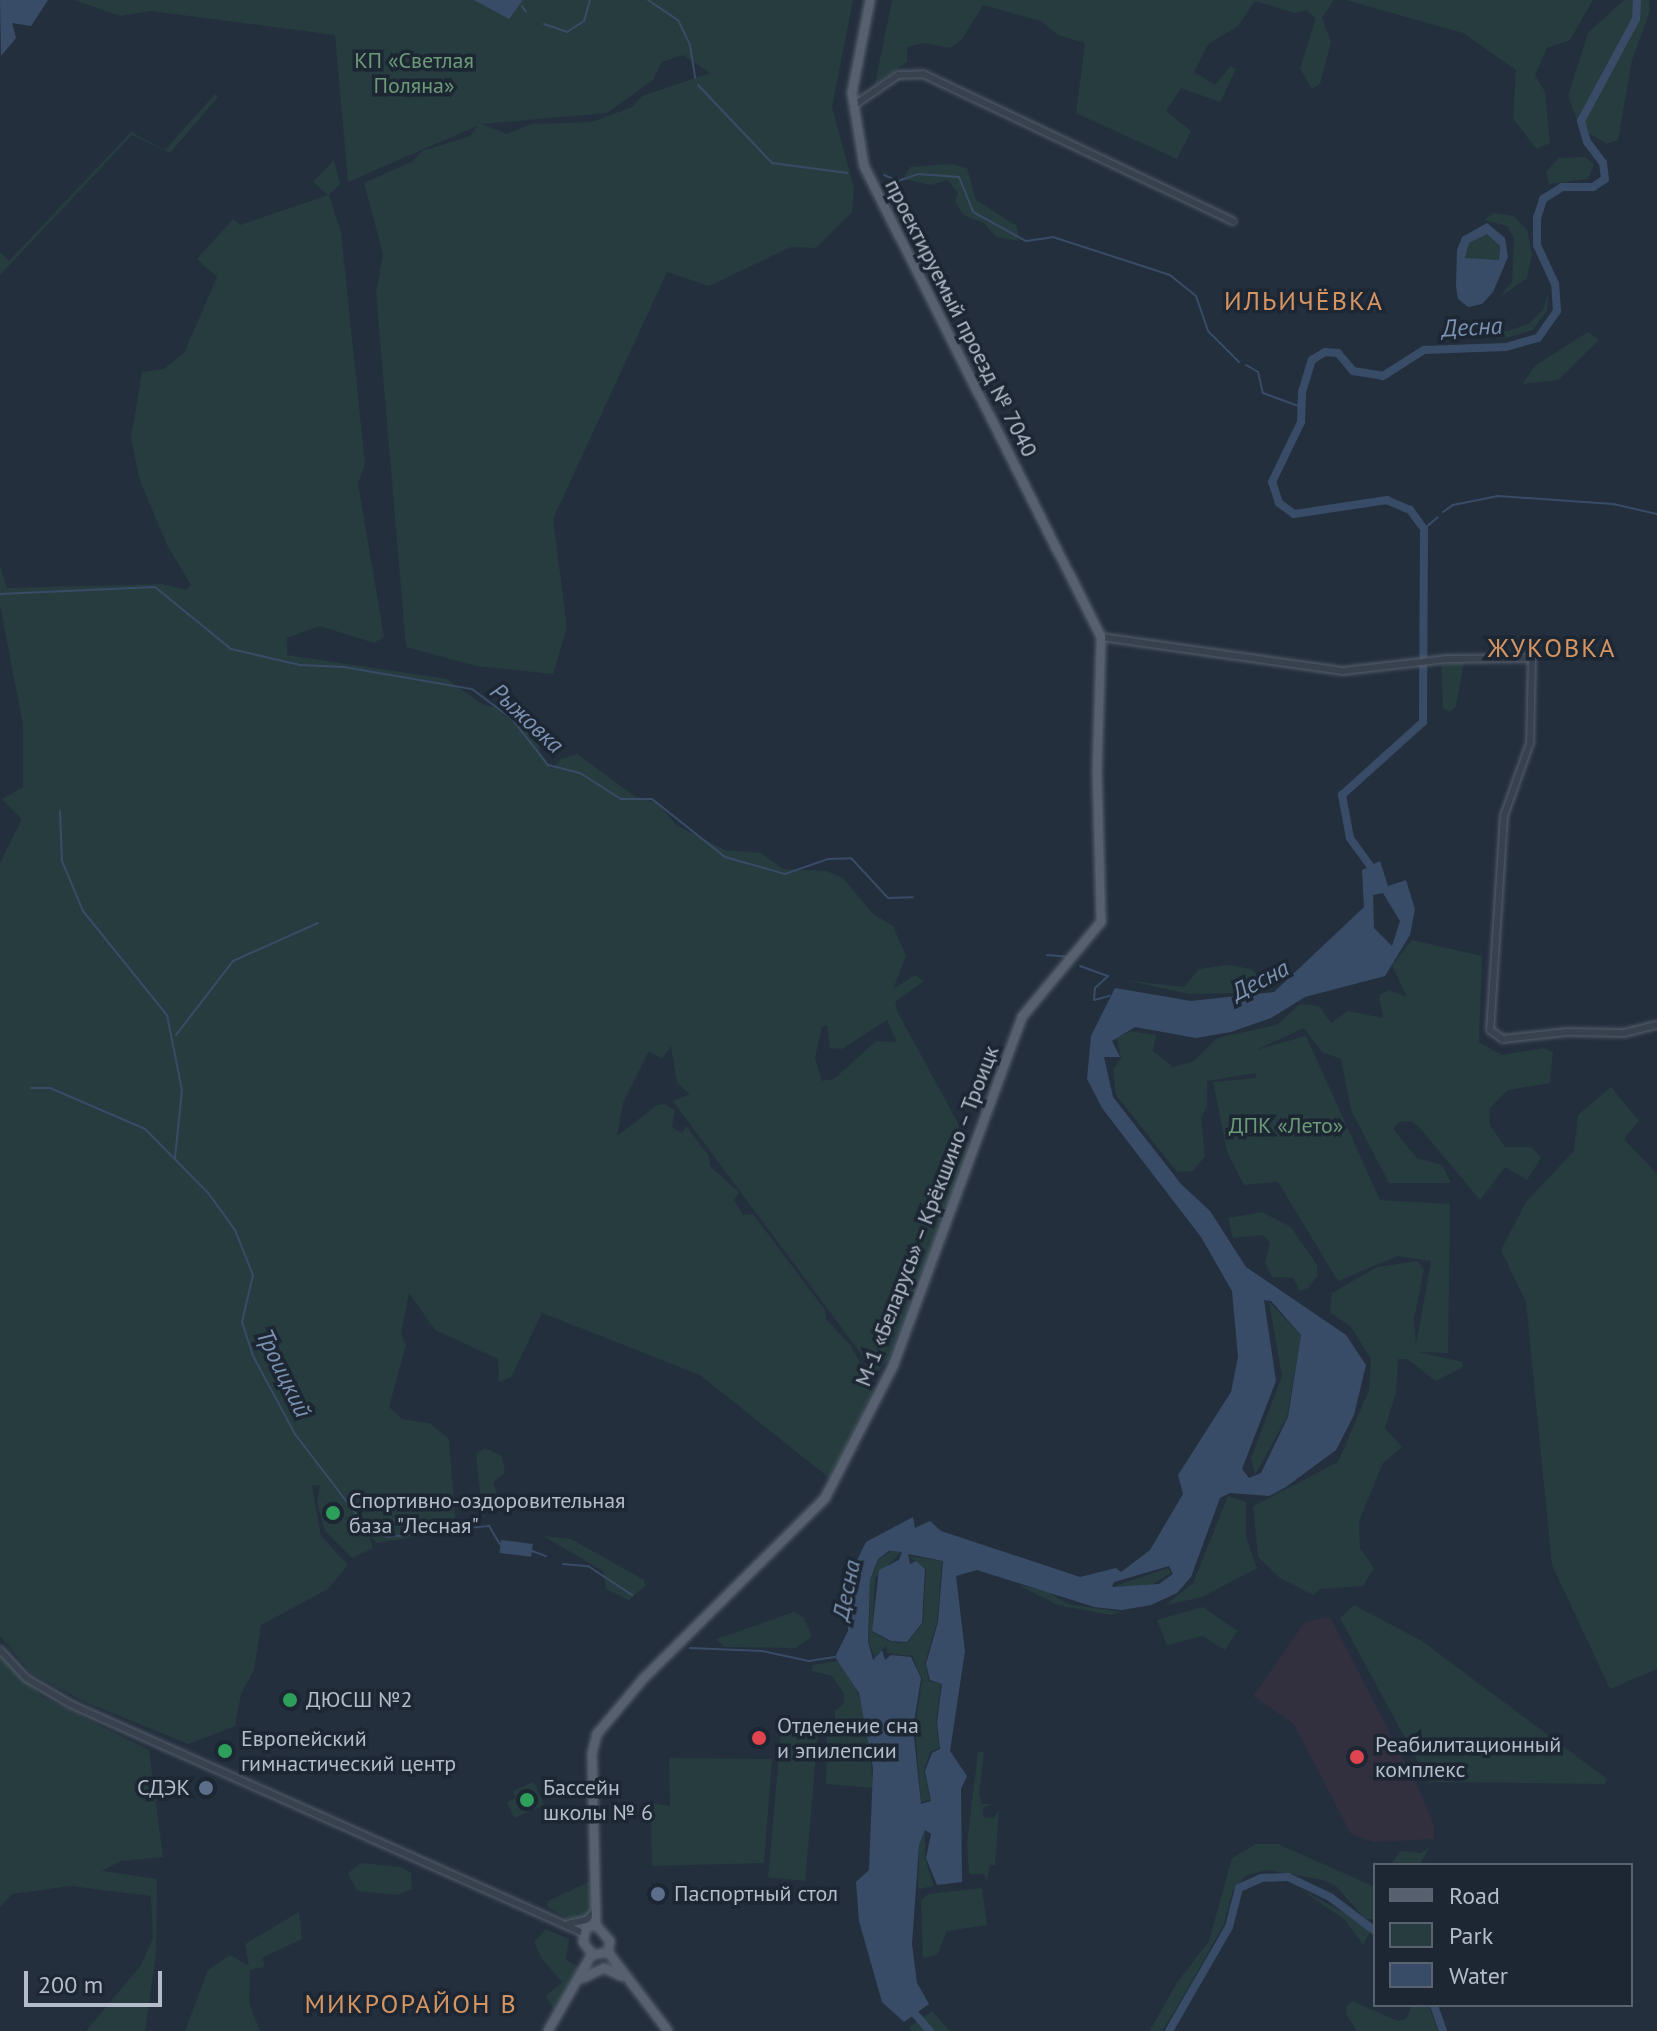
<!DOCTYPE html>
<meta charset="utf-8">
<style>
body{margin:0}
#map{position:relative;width:1657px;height:2031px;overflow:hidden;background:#242f3e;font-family:"PT Sans",sans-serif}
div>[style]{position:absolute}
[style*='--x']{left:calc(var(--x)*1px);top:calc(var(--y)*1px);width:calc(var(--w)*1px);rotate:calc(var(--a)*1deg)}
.medical>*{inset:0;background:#32303f}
.green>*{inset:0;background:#263c3f;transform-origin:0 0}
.water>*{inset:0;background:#394c67;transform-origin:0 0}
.stream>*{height:2px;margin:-1px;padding:0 1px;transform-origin:1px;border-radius:1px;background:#394c67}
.river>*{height:8px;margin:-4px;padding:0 4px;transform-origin:4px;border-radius:4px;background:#394c67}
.roads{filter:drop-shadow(0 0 2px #565f6c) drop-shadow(0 0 2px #565f6c)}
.minor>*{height:6px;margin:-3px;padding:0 3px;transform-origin:3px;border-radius:3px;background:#38414e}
.major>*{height:8px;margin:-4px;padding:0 4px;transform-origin:4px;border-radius:4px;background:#56606e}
.dots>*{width:22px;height:22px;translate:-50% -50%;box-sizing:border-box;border:4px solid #1d2633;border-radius:50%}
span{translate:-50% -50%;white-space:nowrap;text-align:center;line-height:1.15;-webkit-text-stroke:7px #1d2633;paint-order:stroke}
.park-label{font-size:22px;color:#6b9a76}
.street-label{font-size:22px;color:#b4bcc9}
.poi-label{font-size:22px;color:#b4bcc9}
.left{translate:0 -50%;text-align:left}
.right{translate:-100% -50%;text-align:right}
.water-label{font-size:24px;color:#7c92b1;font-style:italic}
.quarter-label{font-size:26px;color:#d59563;letter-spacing:2px}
.legend{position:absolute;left:1373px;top:1863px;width:260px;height:144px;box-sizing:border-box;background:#1d2633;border:2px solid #59626f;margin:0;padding:10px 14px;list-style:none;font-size:24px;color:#b4bcc9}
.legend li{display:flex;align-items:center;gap:16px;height:40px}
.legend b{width:40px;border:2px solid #59626f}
.scale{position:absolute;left:24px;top:1971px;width:138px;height:36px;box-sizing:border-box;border:4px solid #b4bcc9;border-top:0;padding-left:10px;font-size:24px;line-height:28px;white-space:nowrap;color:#b4bcc9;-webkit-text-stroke:6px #1d2633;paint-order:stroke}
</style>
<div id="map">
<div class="medical">
<i style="clip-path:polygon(1330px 1617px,1419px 1789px,1434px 1825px,1434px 1839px,1373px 1842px,1351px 1834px,1294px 1724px,1253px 1696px,1305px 1622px)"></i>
</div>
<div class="green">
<i style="clip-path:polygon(evenodd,74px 0,853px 0,832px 107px,854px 188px,852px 212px,816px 248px,791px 247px,709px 286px,667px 272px,553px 519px,567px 628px,553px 674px,476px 666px,406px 647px,376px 293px,383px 254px,364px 183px,413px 161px,422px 151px,470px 136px,477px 126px,348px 182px,335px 35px,151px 11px,120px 16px,74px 0,683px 55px,710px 73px,642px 96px,632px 107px,592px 122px,531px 124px,507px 134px,482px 124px,607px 113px,653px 80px,662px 62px,683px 55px)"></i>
<i style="clip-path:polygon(892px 0,1334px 0,1322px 18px,1331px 42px,1320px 84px,1312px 89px,1300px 68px,1316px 18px,1306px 10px,1295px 13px,1255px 1px,1238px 26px,1208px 44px,1194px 72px,1215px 85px,1231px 66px,1236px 69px,1220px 102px,1181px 88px,1166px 111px,1191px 131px,1177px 159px,1076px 113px,1085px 43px,1058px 35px,1041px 21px,983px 5px,962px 39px,950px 48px,924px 43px,907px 47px,907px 62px,875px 84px)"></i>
<i style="clip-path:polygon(1346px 0,1593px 0,1570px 40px,1547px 48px,1535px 75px,1545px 92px,1550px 143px,1536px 149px,1513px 118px,1516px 70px,1463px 33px)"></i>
<i style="clip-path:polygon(1624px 0,1649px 0,1650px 11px,1632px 60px,1618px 140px,1607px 144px,1580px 128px,1568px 96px,1588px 33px)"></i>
<i style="clip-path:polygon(215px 94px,218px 97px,170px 153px,132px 135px,0 275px,0 252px,9px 261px,131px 132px,165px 150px)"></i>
<i style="clip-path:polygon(1585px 157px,1594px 164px,1588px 179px,1549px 184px,1546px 172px,1558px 158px)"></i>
<i style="clip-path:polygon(evenodd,334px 160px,340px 184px,329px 195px,341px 232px,365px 464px,358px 483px,384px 637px,374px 643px,320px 626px,287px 638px,287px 655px,447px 679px,483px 705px,500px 708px,503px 715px,542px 733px,539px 751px,552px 769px,561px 759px,577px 754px,636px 797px,658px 803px,676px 825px,725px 850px,761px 853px,783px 869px,826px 871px,843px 878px,872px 913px,893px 926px,906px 956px,893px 989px,915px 975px,924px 981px,895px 1002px,897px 1011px,971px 1147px,889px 1358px,876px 1374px,673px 1101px,690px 1094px,677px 1083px,671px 1046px,662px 1059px,649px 1051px,623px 1103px,617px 1136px,657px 1105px,665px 1104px,675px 1111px,672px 1127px,682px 1133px,686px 1126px,709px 1156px,710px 1166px,739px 1192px,734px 1200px,743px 1215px,753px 1214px,825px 1310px,826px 1319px,851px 1346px,874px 1388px,837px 1463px,828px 1477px,700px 1375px,542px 1313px,511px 1377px,499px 1382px,498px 1359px,435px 1330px,409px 1293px,401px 1334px,406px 1345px,389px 1407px,402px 1419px,429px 1423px,449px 1439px,456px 1530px,377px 1543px,369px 1536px,373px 1548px,352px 1558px,325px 1531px,317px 1502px,320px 1485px,312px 1486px,321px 1536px,348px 1565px,328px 1589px,261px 1625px,254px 1670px,241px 1694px,235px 1726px,188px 1744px,87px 1703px,32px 1674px,0 1636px,0 863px,22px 819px,2px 799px,23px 787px,23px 725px,0 605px,0 566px,7px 588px,162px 584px,186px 590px,191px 585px,167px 545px,139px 478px,131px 438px,142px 372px,164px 369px,184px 353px,217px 277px,197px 259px,233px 219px,240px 225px,328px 195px,313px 182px,334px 160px,887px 1020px,897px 1042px,876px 1041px,834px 1079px,822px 1081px,815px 1058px,822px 1027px,827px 1025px,830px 1048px,842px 1049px,887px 1020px)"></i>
<i style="clip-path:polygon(951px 164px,967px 168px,976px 200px,1017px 226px,1019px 241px,996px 237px,984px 223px,963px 215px,955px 201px,958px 193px,947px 180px,931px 185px,903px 179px,910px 167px)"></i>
<i style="clip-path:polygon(1494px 213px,1514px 216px,1527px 230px,1532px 254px,1527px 278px,1500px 297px,1512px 282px,1514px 238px,1507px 226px,1484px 220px)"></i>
<i style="clip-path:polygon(1487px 234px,1500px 246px,1499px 261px,1465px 259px,1469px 243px)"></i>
<i style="clip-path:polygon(1548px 293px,1547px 310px,1533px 330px,1506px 338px,1456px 335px,1458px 328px,1508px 331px,1528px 324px,1543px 310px)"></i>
<i style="clip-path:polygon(1588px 332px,1599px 340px,1558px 380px,1522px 384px,1536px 365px)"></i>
<i style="clip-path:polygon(1464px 661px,1456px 706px,1450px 712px,1443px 708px,1441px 666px)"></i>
<i style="clip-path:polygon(1412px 940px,1482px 956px,1479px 1042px,1502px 1055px,1544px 1048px,1553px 1052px,1550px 1083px,1508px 1090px,1489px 1109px,1490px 1125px,1505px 1147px,1531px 1147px,1541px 1158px,1527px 1180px,1505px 1167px,1480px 1200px,1419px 1127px,1411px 1121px,1399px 1122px,1393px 1129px,1417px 1158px,1442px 1165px,1451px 1183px,1389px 1183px,1351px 1110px,1341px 1059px,1322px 1052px,1304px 1028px,1256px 1050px,1306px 1036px,1380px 1200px,1450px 1204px,1448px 1353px,1419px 1352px,1462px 1362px,1463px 1367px,1436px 1381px,1407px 1359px,1398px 1359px,1396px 1392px,1385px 1428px,1402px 1447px,1383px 1463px,1359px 1521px,1360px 1548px,1374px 1568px,1363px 1586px,1321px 1589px,1313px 1595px,1280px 1578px,1258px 1557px,1253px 1506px,1338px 1462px,1369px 1390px,1371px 1359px,1351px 1327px,1330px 1312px,1332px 1293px,1377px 1267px,1418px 1261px,1424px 1270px,1414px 1318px,1416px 1345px,1431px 1261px,1398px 1256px,1338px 1281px,1278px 1182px,1244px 1185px,1227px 1152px,1213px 1082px,1256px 1078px,1256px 1073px,1207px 1081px,1207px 1106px,1201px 1118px,1205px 1156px,1193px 1171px,1177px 1172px,1116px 1095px,1113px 1069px,1121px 1058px,1117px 1038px,1131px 1031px,1156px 1035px,1153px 1051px,1173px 1067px,1194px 1061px,1217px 1038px,1277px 1025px,1300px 1004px,1319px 1006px,1331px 1023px,1348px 1011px,1383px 1018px,1379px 995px,1389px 990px,1407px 997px,1392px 965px)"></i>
<i style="clip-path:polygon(1227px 965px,1252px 969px,1266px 985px,1236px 993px,1190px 994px,1124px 980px,1184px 987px,1199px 969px)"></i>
<i style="clip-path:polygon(1611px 1087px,1639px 1121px,1624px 1139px,1657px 1174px,1657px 1669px,1610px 1689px,1552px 1565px,1526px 1302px,1501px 1250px,1526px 1202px,1574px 1151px,1578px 1115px)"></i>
<i style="clip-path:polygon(1262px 1212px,1291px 1227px,1317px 1265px,1318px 1275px,1308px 1288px,1300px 1291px,1293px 1278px,1272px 1277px,1265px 1263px,1270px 1243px,1263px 1235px,1233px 1238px,1228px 1218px)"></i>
<i style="clip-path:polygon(1269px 1302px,1301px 1335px,1287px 1417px,1255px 1475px,1251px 1458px,1282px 1376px)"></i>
<i style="clip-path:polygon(485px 1448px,502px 1456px,505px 1473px,493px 1482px,497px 1494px,487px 1499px,490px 1507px,483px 1518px,476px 1454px)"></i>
<i style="clip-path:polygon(1228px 1496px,1246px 1502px,1246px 1537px,1257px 1568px,1202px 1597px,1166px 1605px,1193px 1583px)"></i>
<i style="clip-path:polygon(543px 1536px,571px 1539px,644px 1580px,645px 1586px,629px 1600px,606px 1589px,603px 1571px)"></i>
<i style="clip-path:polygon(890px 1552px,901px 1552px,875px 1578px,872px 1632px,891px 1642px,907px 1643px,923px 1623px,926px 1569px,908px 1556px,942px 1561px,937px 1622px,925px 1663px,929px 1681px,941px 1684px,936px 1721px,939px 1748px,930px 1752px,924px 1770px,930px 1800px,921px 1802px,915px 1729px,922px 1678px,912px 1656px,887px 1653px,886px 1646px,874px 1657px,869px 1641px,870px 1580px,879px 1559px)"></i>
<i style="clip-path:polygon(1168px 1568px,1171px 1573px,1148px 1587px,1115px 1586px)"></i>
<i style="clip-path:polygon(1018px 1585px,1044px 1590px,1068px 1604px,1122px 1612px,1111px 1615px,1058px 1605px)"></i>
<i style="clip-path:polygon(1354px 1605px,1422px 1641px,1607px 1779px,1605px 1784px,1429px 1782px,1340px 1618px)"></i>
<i style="clip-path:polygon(1203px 1607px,1237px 1631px,1225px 1650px,1203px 1636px,1167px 1645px,1157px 1620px)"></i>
<i style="clip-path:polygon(794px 1612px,804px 1618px,812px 1636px,796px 1648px,724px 1647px,716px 1639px)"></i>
<i style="clip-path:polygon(0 1654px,43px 1697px,149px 1750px,163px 1857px,121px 1861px,102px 1871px,157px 1879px,156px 1955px,145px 2031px,86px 2031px,141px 1965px,153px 1938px,151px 1896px,70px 1886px,12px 1894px,0 1907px)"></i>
<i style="clip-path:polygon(838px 1661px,854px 1683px,868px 1723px,873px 1788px,826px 1784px,827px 1736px,835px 1735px,835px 1711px,844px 1703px,844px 1694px,832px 1676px,812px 1671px,813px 1665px)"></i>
<i style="left:781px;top:1731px;width:37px;height:147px;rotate:5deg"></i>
<i style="clip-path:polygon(978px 1752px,984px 1752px,979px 1795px,982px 1804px,993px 1804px,983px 1808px,983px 1817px,994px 1818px,999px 1810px,995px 1865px,990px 1865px,987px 1880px,984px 1874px,969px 1874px,967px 1843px)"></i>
<i style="clip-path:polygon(669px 1758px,772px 1759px,764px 1863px,652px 1866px,651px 1803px,670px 1806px)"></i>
<i style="clip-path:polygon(534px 1782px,544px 1805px,514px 1818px,507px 1802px,516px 1798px,513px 1791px)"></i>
<i style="clip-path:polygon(925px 1831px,925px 1858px,934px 1886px,918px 1889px,919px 1845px)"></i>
<i style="clip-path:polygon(1256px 1844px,1278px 1844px,1375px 1887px,1375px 1919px,1365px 1919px,1337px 1887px,1323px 1880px,1267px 1870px,1247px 1875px,1233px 1890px,1224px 1924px,1183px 1997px,1162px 2031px,1150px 2031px,1176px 1984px,1209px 1941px,1232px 1858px)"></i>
<i style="clip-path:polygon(1430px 1847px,1419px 1865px,1391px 1865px,1400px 1851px,1421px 1853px)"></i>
<i style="clip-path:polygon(361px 1863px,401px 1867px,411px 1873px,412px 1889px,398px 1895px,357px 1891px,348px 1873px)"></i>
<i style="clip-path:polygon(593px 1880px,594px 1908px,583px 1919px,571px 1921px,547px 1907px,548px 1901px)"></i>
<i style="clip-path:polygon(982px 1888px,987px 1925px,947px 1931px,937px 1955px,923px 1958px,921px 1901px,928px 1894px)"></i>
<i style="clip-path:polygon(1299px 1888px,1359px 1921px,1370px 1932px,1363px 1945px,1345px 1920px)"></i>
<i style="clip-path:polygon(299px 1912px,302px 1939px,262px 1958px,265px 1967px,250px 1970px,249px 2003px,260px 2031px,185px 2031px,208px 1970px,230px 1955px,249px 1966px,245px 1944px)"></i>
<i style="clip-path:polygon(546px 1929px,569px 1939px,566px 1960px,579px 1967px,580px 1977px,556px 2014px,546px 1996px,562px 1982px,542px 1959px,534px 1942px)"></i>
<i style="clip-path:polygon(1352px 2001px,1398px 2021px,1406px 2019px,1412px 2005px,1429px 2005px,1438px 2031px,1357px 2031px,1347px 2016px,1346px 2007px)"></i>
<i style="clip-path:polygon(932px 2011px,950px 2031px,912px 2031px,909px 2027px)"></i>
</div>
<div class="water">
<i style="clip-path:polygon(0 0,48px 0,31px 26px,12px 23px,16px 38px,1px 56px)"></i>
<i style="clip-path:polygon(474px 0,523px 0,509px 19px)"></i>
<i style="clip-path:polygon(evenodd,1487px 223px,1505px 238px,1508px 257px,1493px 292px,1482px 304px,1468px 307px,1458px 299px,1456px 286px,1457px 250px,1462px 237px,1487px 223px,1487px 234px,1500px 246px,1499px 260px,1465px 258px,1469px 243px,1487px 234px)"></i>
<i style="clip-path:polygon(evenodd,1380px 861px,1388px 886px,1406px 880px,1415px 909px,1410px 935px,1385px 976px,1305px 997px,1271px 1018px,1231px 1032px,1196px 1038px,1135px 1027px,1112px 1041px,1120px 1057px,1104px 1057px,1113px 1097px,1181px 1184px,1210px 1211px,1246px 1267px,1346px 1335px,1366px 1365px,1354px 1415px,1336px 1450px,1286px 1487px,1269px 1496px,1230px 1493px,1220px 1498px,1191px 1577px,1177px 1593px,1151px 1605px,1122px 1610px,1094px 1607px,977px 1570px,956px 1576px,965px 1651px,950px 1751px,967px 1776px,961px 1789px,962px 1882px,937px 1885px,926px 1858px,931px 1834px,925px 1830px,919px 1845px,912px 1944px,917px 1983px,929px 2004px,904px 2022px,882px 2002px,859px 1921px,856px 1882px,869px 1870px,873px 1768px,859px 1693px,835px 1657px,848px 1631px,847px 1580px,866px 1542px,913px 1517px,915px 1528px,930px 1521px,941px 1531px,1080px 1577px,1116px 1568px,1121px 1572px,1150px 1550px,1183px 1494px,1178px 1475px,1231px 1392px,1238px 1357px,1232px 1291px,1201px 1237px,1102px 1108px,1087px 1079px,1091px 1036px,1115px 988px,1191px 1001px,1274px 992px,1364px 907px,1362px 870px,1380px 861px,1383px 893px,1400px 921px,1392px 946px,1374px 928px,1373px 895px,1383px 893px,1380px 861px,1264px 1300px,1271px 1301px,1301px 1335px,1288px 1417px,1261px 1473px,1249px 1478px,1242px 1469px,1276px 1381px,1264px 1300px,1380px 861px,889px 1551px,902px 1552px,899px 1560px,879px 1570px,872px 1631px,891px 1641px,907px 1642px,922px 1623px,925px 1569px,916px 1561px,910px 1564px,908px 1554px,943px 1561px,938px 1622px,926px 1664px,930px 1680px,942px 1684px,937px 1722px,940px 1749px,932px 1753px,925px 1771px,931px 1801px,921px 1804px,913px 1728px,921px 1678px,911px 1657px,891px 1655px,885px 1660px,882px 1650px,873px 1660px,868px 1641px,870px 1580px,878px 1559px,889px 1551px,1380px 861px,1169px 1566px,1173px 1574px,1159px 1584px,1112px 1587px,1114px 1582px,1169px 1566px)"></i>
<i style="left:501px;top:1540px;width:32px;height:13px;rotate:7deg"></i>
</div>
<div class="stream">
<i style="--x:648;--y:0;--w:36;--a:34"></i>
<i style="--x:678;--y:20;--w:28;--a:64"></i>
<i style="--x:690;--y:45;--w:33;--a:81"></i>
<i style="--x:522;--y:6;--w:7;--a:56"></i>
<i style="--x:544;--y:24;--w:24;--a:19"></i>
<i style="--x:567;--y:32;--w:20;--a:-33"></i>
<i style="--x:584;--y:21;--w:22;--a:-74"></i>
<i style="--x:698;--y:85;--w:108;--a:46.5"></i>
<i style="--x:772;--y:163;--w:76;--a:7.6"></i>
<i style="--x:884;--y:175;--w:15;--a:23"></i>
<i style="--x:898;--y:181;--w:21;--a:-19"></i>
<i style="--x:918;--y:174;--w:41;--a:4.2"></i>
<i style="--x:959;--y:177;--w:38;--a:68"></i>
<i style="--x:973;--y:212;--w:60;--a:28.7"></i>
<i style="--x:1026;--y:241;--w:27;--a:-8"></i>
<i style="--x:1053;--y:237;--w:123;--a:18"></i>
<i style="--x:1170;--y:275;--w:33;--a:39"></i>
<i style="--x:1196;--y:296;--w:37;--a:71"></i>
<i style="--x:1208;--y:331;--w:44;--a:45"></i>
<i style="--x:1246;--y:365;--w:14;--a:30"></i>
<i style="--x:1258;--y:372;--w:22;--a:77"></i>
<i style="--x:1263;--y:393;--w:40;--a:20.2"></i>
<i style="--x:1443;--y:512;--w:12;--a:-35"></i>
<i style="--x:1453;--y:505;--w:46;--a:-11.3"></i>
<i style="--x:1498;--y:496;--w:115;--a:4"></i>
<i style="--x:1613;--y:504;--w:45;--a:12.8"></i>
<i style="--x:1424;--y:529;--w:18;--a:-41"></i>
<i style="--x:0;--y:594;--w:155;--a:-2.6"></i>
<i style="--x:155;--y:587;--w:98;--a:39.2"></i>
<i style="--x:231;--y:649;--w:71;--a:13.1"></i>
<i style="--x:300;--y:665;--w:44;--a:2.6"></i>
<i style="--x:344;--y:667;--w:130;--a:9.8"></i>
<i style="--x:472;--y:689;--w:50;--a:36.9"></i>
<i style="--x:512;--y:719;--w:58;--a:52"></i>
<i style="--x:548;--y:765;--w:33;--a:14"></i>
<i style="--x:580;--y:773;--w:49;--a:32.4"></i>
<i style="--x:621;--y:799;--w:31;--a:0"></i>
<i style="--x:652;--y:799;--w:93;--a:38.5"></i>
<i style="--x:725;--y:857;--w:62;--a:15.8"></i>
<i style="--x:785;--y:874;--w:46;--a:-19.2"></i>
<i style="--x:828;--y:859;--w:23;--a:-2"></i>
<i style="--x:851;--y:858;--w:54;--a:47.2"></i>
<i style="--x:888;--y:898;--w:25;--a:-2"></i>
<i style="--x:60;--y:811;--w:50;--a:87.7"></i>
<i style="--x:62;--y:861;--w:54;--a:67.2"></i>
<i style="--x:83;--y:911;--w:134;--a:51.1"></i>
<i style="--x:167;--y:1015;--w:76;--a:78.7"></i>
<i style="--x:182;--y:1090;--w:68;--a:95.9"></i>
<i style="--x:1047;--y:955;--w:23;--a:5"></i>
<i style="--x:1080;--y:966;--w:30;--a:20"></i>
<i style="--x:1108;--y:976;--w:18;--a:137"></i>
<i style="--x:1095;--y:988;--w:12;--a:95"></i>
<i style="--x:1094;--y:1000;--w:16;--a:-15"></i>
<i style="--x:176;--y:1035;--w:93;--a:-52.4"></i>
<i style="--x:233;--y:961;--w:93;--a:-24.1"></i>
<i style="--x:31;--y:1088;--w:19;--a:0"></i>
<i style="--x:50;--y:1088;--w:103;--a:23.3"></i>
<i style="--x:145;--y:1129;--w:91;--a:45.4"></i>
<i style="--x:209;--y:1194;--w:44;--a:54.2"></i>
<i style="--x:235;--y:1230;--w:48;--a:68.2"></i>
<i style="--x:253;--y:1275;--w:48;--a:103.2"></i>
<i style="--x:242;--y:1322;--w:36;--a:72"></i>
<i style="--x:253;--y:1356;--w:89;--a:61.7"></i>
<i style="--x:295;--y:1434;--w:107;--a:52.6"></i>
<i style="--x:360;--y:1519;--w:32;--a:34"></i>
<i style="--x:387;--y:1537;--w:103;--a:-6.2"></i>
<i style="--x:489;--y:1526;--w:21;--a:59"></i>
<i style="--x:532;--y:1551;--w:15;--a:20"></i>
<i style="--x:563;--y:1564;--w:25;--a:5"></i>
<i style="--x:588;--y:1566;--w:53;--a:33.4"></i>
<i style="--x:690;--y:1648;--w:72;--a:2.4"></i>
<i style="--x:762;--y:1651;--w:48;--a:12"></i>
<i style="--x:809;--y:1661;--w:26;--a:-9"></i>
</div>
<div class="river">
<i style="--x:1370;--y:878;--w:11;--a:-85"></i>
<i style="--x:1371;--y:867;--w:36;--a:-126"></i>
<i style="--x:1350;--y:838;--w:44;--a:-100.5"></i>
<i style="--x:1342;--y:795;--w:109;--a:-42"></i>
<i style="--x:1423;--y:722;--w:193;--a:-89.7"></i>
<i style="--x:1424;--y:529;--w:24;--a:-126"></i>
<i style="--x:1410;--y:510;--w:25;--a:-157"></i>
<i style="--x:1387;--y:500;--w:94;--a:171.4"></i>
<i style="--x:1294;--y:514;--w:19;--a:-144"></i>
<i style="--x:1279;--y:503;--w:22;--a:-108"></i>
<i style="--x:1272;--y:482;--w:67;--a:-64.2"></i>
<i style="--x:1301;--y:422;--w:30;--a:-88"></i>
<i style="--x:1302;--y:392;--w:34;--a:-73"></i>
<i style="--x:1312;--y:360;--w:15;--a:-32"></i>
<i style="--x:1325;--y:352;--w:13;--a:4"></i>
<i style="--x:1338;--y:353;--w:23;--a:50"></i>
<i style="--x:1353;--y:371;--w:30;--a:9"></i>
<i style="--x:1383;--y:376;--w:49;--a:-32.4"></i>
<i style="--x:1424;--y:350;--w:82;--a:-2.1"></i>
<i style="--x:1506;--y:347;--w:33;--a:-16"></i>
<i style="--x:1538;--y:338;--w:33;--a:-55"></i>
<i style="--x:1557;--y:311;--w:27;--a:-94"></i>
<i style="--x:1555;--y:284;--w:43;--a:-114.8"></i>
<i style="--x:1537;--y:245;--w:27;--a:-90"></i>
<i style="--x:1537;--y:218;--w:20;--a:-72"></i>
<i style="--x:1543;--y:199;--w:22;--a:-32"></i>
<i style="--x:1562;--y:187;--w:31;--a:0"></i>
<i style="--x:1593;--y:187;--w:14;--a:-34"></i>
<i style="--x:1605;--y:179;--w:16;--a:-97"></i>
<i style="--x:1603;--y:163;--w:26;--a:-127"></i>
<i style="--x:1587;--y:142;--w:22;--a:-106"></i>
<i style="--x:1581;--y:121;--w:116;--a:-61.7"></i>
<i style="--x:1636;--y:19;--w:19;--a:-87"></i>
<i style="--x:1434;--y:2005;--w:28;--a:71"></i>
<i style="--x:909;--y:2007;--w:32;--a:49"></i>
<i style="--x:1169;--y:2031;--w:120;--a:-60"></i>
<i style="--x:1229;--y:1927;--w:40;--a:-75.6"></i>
<i style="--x:1239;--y:1888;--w:24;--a:-24"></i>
<i style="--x:1261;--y:1878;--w:27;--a:-2"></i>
<i style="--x:1288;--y:1877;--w:47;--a:25.5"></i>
<i style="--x:1330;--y:1897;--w:56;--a:37.1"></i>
</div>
<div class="roads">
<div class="minor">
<i style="--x:853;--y:106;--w:55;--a:-34.6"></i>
<i style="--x:898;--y:75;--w:25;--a:-2"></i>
<i style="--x:923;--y:74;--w:343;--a:25.4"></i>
<i style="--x:1101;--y:637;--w:244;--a:8"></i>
<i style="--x:1343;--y:671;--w:105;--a:-6.6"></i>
<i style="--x:1447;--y:659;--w:85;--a:-0.7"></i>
<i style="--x:1532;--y:658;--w:85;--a:91.3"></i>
<i style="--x:1530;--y:743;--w:77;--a:109.6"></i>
<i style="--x:1504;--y:816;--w:214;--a:93.7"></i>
<i style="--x:1490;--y:1030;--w:16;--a:35"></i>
<i style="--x:1503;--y:1039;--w:64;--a:-6.2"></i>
<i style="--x:1567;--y:1032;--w:57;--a:1"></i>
<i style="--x:1624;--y:1033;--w:34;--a:-14"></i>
<i style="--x:0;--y:1650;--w:38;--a:47"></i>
<i style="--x:26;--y:1678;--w:53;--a:30.4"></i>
<i style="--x:72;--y:1705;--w:560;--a:24.05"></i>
<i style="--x:568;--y:1924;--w:18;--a:-13"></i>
<i style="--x:586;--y:1920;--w:14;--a:-45"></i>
</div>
<div class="major">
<i style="--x:596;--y:1925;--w:171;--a:-91.3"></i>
<i style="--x:592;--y:1754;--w:21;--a:-76"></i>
<i style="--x:597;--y:1734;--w:72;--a:-50.1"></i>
<i style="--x:643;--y:1679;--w:257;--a:-44.8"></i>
<i style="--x:825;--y:1498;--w:148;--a:-62.7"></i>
<i style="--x:893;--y:1366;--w:372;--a:-69.7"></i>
<i style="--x:1022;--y:1017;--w:124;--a:-50.3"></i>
<i style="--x:1101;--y:922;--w:148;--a:-91.5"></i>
<i style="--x:1097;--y:774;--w:137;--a:-88.3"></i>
<i style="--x:1101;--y:637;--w:527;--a:-116.71"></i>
<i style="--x:864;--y:166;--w:74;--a:-99.3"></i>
<i style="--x:852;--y:93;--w:95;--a:-79"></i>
<i style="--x:596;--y:1925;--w:10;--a:163"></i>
<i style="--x:586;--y:1928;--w:14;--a:102"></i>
<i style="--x:583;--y:1942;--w:16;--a:52"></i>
<i style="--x:593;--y:1955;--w:15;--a:-11"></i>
<i style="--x:596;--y:1925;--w:21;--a:49"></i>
<i style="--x:610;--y:1941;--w:11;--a:100"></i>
<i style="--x:608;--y:1952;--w:99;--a:52.8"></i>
<i style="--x:584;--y:1978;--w:22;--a:-27"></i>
<i style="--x:604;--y:1968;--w:19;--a:25"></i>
<i style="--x:548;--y:2031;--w:89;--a:-60.3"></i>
</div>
</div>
<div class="dots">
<i style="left:333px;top:1513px;background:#2e9e5b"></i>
<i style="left:290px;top:1700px;background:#2e9e5b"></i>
<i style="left:759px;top:1738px;background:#e0444e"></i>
<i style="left:225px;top:1751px;background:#2e9e5b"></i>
<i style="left:1357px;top:1757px;background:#e0444e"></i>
<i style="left:206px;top:1788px;background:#5c6f8a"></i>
<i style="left:527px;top:1800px;background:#2e9e5b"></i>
<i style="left:658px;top:1894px;background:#5c6f8a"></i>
</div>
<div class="park-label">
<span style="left:414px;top:73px">КП «Светлая<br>Поляна»</span>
<span style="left:1286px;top:1126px">ДПК «Лето»</span>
</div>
<div class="street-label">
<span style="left:961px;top:318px;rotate:63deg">проектируемый проезд № 7040</span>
<span style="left:927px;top:1216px;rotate:-69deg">М-1 «Беларусь» – Крёкшино – Троицк</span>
</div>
<div class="poi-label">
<span class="left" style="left:349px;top:1513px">Спортивно-оздоровительная<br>база "Лесная"</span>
<span class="left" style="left:306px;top:1700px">ДЮСШ №2</span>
<span class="left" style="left:777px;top:1738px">Отделение сна<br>и эпилепсии</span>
<span class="left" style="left:241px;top:1751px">Европейский<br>гимнастический центр</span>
<span class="left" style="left:1375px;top:1757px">Реабилитационный<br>комплекс</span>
<span class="left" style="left:543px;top:1800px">Бассейн<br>школы № 6</span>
<span class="right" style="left:190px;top:1788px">СДЭК</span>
<span class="left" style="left:674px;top:1894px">Паспортный стол</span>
</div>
<div class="water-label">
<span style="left:1472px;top:327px;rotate:-3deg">Десна</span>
<span style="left:527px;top:718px;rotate:43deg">Рыжовка</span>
<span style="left:1260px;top:980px;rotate:-27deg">Десна</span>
<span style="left:284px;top:1373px;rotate:64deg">Троицкий</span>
<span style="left:846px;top:1590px;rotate:-78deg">Десна</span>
</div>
<div class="quarter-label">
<span style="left:1304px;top:301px">ИЛЬИЧЁВКА</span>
<span style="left:1552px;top:648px">ЖУКОВКА</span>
<span style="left:411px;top:2004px">МИКРОРАЙОН В</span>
</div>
<ul class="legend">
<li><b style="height:10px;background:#56606e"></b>Road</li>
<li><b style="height:22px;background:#263c3f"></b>Park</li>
<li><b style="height:22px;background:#394c67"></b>Water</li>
</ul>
<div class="scale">200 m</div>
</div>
